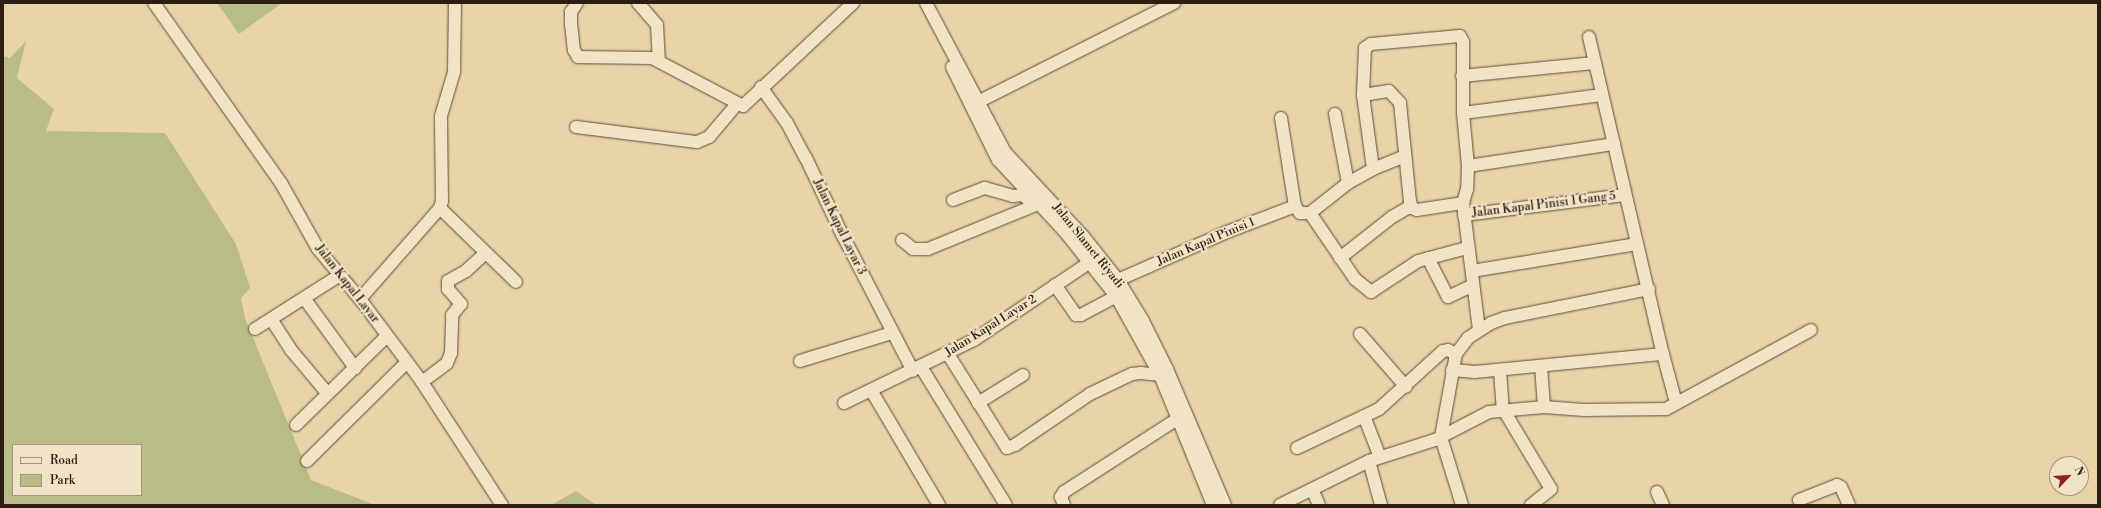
<!DOCTYPE html>
<style>
body{margin:0}
#map{position:relative;width:2101px;height:508px;overflow:hidden;background:#e9d4a8;font-family:"Libre Bodoni",serif}
div>[style]{position:absolute}
[style*='--x']{left:calc(var(--x)*1px);top:calc(var(--y)*1px);width:calc(var(--w)*1px);rotate:calc(var(--a)*1deg)}
.green>*{inset:0;background:#babc85}
.roads{filter:drop-shadow(0 0 1px #5c4c38) drop-shadow(0 0 1px #5c4c38)}
.minor>*{height:12px;margin:-6px;padding:0 6px;transform-origin:6px;border-radius:6px;background:#f1e3c6}
span{translate:-50% -50%;white-space:nowrap;text-align:center;line-height:1.15;-webkit-text-stroke:3.5px #f1e3c6;paint-order:stroke}
.street-label{font-size:12px;color:#2d1e12}
.frame{position:absolute;inset:0;border:4px solid #2d1e12;pointer-events:none}
.legend{position:absolute;left:12px;top:444px;width:130px;height:52px;box-sizing:border-box;background:#f1e3c6;border:1px solid #a3947e;margin:0;padding:5px 7px;list-style:none;font-size:12px;color:#2d1e12}
.legend li{display:flex;align-items:center;gap:8px;height:20px}
.legend b{width:20px;border:1px solid #a3947e}
.north{position:absolute;left:2049px;top:456px;width:40px;height:40px;box-sizing:border-box;background:#f1e3c6;border:1px solid #a3947e;border-radius:50%;rotate:65deg;font-size:11px;font-weight:700;line-height:16px;text-align:center;color:#2d1e12}
.north::after{content:'';display:block;margin:auto;width:14px;height:18px;background:#8f2418;clip-path:polygon(50% 0,100% 100%,50% 72%,0 100%)}
</style>
<div id="map">
<div class="green">
<i style="clip-path:polygon(217px 3px,282px 3px,239px 34px)"></i>
<i style="clip-path:polygon(evenodd,26px 41px,17px 78px,54px 109px,46px 131px,165px 133px,236px 244px,250px 288px,241px 298px,245px 318px,311px 480px,375px 505px,3px 505px,3px 56px,10px 58px,26px 41px,13px 445px,141px 445px,141px 495px,13px 495px,13px 445px)"></i>
<i style="clip-path:polygon(576px 491px,596px 505px,551px 505px)"></i>
</div>
<div class="roads">
<div class="minor">
<i style="--x:154;--y:3;--w:220;--a:54.8"></i>
<i style="--x:281;--y:183;--w:76;--a:60.7"></i>
<i style="--x:318;--y:249;--w:65;--a:50"></i>
<i style="--x:360;--y:299;--w:104;--a:53.2"></i>
<i style="--x:422;--y:382;--w:147;--a:57"></i>
<i style="--x:577;--y:3;--w:11;--a:124"></i>
<i style="--x:571;--y:12;--w:11;--a:90"></i>
<i style="--x:571;--y:23;--w:27;--a:84"></i>
<i style="--x:574;--y:50;--w:8;--a:60"></i>
<i style="--x:578;--y:57;--w:74;--a:0.8"></i>
<i style="--x:652;--y:58;--w:103;--a:27.8"></i>
<i style="--x:743;--y:106;--w:151;--a:-43.1"></i>
<i style="--x:638;--y:3;--w:29;--a:49"></i>
<i style="--x:657;--y:25;--w:36;--a:87"></i>
<i style="--x:926;--y:3;--w:169;--a:62.1"></i>
<i style="--x:1005;--y:152;--w:115;--a:47.1"></i>
<i style="--x:1083;--y:236;--w:56;--a:51.5"></i>
<i style="--x:1118;--y:280;--w:46;--a:58.4"></i>
<i style="--x:1142;--y:319;--w:56;--a:63.4"></i>
<i style="--x:1167;--y:369;--w:148;--a:66.9"></i>
<i style="--x:1589;--y:37;--w:326;--a:76.9"></i>
<i style="--x:952;--y:67;--w:104;--a:63.7"></i>
<i style="--x:998;--y:160;--w:100;--a:47"></i>
<i style="--x:1066;--y:233;--w:80;--a:51.6"></i>
<i style="--x:1116;--y:296;--w:90;--a:60.9"></i>
<i style="--x:1160;--y:375;--w:140;--a:67.8"></i>
<i style="--x:1462;--y:76;--w:133;--a:-5.6"></i>
<i style="--x:761;--y:87;--w:44;--a:54.2"></i>
<i style="--x:787;--y:123;--w:40;--a:62"></i>
<i style="--x:806;--y:158;--w:84;--a:64.7"></i>
<i style="--x:842;--y:234;--w:154;--a:62.6"></i>
<i style="--x:1363;--y:95;--w:26;--a:-9"></i>
<i style="--x:1389;--y:91;--w:16;--a:47"></i>
<i style="--x:1400;--y:103;--w:99;--a:84.2"></i>
<i style="--x:1410;--y:201;--w:7;--a:74"></i>
<i style="--x:1412;--y:208;--w:5;--a:22"></i>
<i style="--x:1417;--y:210;--w:47;--a:-8.7"></i>
<i style="--x:978;--y:102;--w:220;--a:-26.8"></i>
<i style="--x:1463;--y:113;--w:140;--a:-7.4"></i>
<i style="--x:1335;--y:114;--w:70;--a:79.3"></i>
<i style="--x:1281;--y:118;--w:89;--a:81"></i>
<i style="--x:1295;--y:206;--w:9;--a:54"></i>
<i style="--x:1300;--y:213;--w:10;--a:0"></i>
<i style="--x:1310;--y:213;--w:48;--a:-38.3"></i>
<i style="--x:1348;--y:183;--w:29;--a:-29"></i>
<i style="--x:1373;--y:169;--w:75;--a:-97.7"></i>
<i style="--x:1363;--y:95;--w:47;--a:-87.6"></i>
<i style="--x:1365;--y:48;--w:7;--a:-34"></i>
<i style="--x:1371;--y:44;--w:89;--a:-5.1"></i>
<i style="--x:1460;--y:36;--w:7;--a:63"></i>
<i style="--x:1463;--y:42;--w:71;--a:90"></i>
<i style="--x:1463;--y:113;--w:53;--a:84.6"></i>
<i style="--x:1468;--y:166;--w:23;--a:92"></i>
<i style="--x:1467;--y:189;--w:15;--a:106"></i>
<i style="--x:1463;--y:203;--w:127;--a:82.8"></i>
<i style="--x:576;--y:127;--w:122;--a:7.1"></i>
<i style="--x:697;--y:142;--w:13;--a:-23"></i>
<i style="--x:709;--y:137;--w:43;--a:-49.7"></i>
<i style="--x:1468;--y:166;--w:148;--a:-8.6"></i>
<i style="--x:1373;--y:169;--w:35;--a:-22"></i>
<i style="--x:953;--y:200;--w:34;--a:-21"></i>
<i style="--x:985;--y:188;--w:29;--a:16"></i>
<i style="--x:1013;--y:196;--w:10;--a:-6"></i>
<i style="--x:1023;--y:195;--w:12;--a:42"></i>
<i style="--x:440;--y:208;--w:106;--a:44.2"></i>
<i style="--x:1310;--y:213;--w:80;--a:55.7"></i>
<i style="--x:1355;--y:279;--w:21;--a:39"></i>
<i style="--x:1371;--y:292;--w:56;--a:-33.4"></i>
<i style="--x:1418;--y:261;--w:51;--a:-14.9"></i>
<i style="--x:1464;--y:215;--w:162;--a:-7.1"></i>
<i style="--x:902;--y:240;--w:14;--a:39"></i>
<i style="--x:913;--y:249;--w:15;--a:0"></i>
<i style="--x:928;--y:249;--w:119;--a:-22.2"></i>
<i style="--x:1340;--y:258;--w:66;--a:-38.3"></i>
<i style="--x:1392;--y:217;--w:22;--a:-30"></i>
<i style="--x:1428;--y:258;--w:44;--a:62.9"></i>
<i style="--x:1448;--y:297;--w:26;--a:-25"></i>
<i style="--x:1472;--y:271;--w:167;--a:-9.3"></i>
<i style="--x:1118;--y:280;--w:119;--a:-23.8"></i>
<i style="--x:1227;--y:232;--w:73;--a:-20.9"></i>
<i style="--x:1055;--y:285;--w:37;--a:55"></i>
<i style="--x:1076;--y:315;--w:5;--a:0"></i>
<i style="--x:1081;--y:315;--w:40;--a:-28"></i>
<i style="--x:304;--y:298;--w:87;--a:53.9"></i>
<i style="--x:360;--y:299;--w:121;--a:-48.7"></i>
<i style="--x:440;--y:208;--w:7;--a:-74"></i>
<i style="--x:442;--y:201;--w:85;--a:-90.7"></i>
<i style="--x:441;--y:116;--w:46;--a:-73.5"></i>
<i style="--x:454;--y:72;--w:69;--a:-89.2"></i>
<i style="--x:271;--y:319;--w:37;--a:57"></i>
<i style="--x:291;--y:350;--w:57;--a:49.9"></i>
<i style="--x:255;--y:329;--w:101;--a:-32.4"></i>
<i style="--x:1360;--y:334;--w:70;--a:49"></i>
<i style="--x:948;--y:354;--w:111;--a:57.9"></i>
<i style="--x:1007;--y:448;--w:9;--a:-21"></i>
<i style="--x:1015;--y:445;--w:91;--a:-34.2"></i>
<i style="--x:1090;--y:394;--w:47;--a:-25.5"></i>
<i style="--x:1132;--y:374;--w:9;--a:-6"></i>
<i style="--x:1141;--y:373;--w:19;--a:6"></i>
<i style="--x:800;--y:361;--w:96;--a:-16.9"></i>
<i style="--x:1541;--y:366;--w:41;--a:85.8"></i>
<i style="--x:921;--y:367;--w:162;--a:58.4"></i>
<i style="--x:1452;--y:370;--w:23;--a:5"></i>
<i style="--x:1475;--y:372;--w:189;--a:-5.5"></i>
<i style="--x:1663;--y:354;--w:51;--a:75.1"></i>
<i style="--x:1500;--y:370;--w:39;--a:86"></i>
<i style="--x:1503;--y:409;--w:93;--a:59"></i>
<i style="--x:1551;--y:489;--w:26;--a:141"></i>
<i style="--x:422;--y:382;--w:31;--a:-37"></i>
<i style="--x:447;--y:363;--w:11;--a:-68"></i>
<i style="--x:451;--y:353;--w:38;--a:-88"></i>
<i style="--x:452;--y:315;--w:14;--a:-51"></i>
<i style="--x:461;--y:304;--w:20;--a:-131"></i>
<i style="--x:448;--y:289;--w:8;--a:-90"></i>
<i style="--x:448;--y:281;--w:21;--a:-29"></i>
<i style="--x:466;--y:271;--w:26;--a:-43"></i>
<i style="--x:871;--y:390;--w:134;--a:59.4"></i>
<i style="--x:844;--y:403;--w:144;--a:-25.9"></i>
<i style="--x:974;--y:340;--w:140;--a:-33.9"></i>
<i style="--x:978;--y:403;--w:53;--a:-31.9"></i>
<i style="--x:1364;--y:416;--w:44;--a:68.7"></i>
<i style="--x:296;--y:425;--w:127;--a:-44.4"></i>
<i style="--x:1297;--y:448;--w:91;--a:-25.4"></i>
<i style="--x:1379;--y:409;--w:86;--a:-42.2"></i>
<i style="--x:1443;--y:351;--w:5;--a:-11"></i>
<i style="--x:1448;--y:350;--w:9;--a:27"></i>
<i style="--x:307;--y:461;--w:139;--a:-44.7"></i>
<i style="--x:1369;--y:461;--w:46;--a:74.7"></i>
<i style="--x:1313;--y:491;--w:15;--a:67"></i>
<i style="--x:1657;--y:492;--w:14;--a:65"></i>
<i style="--x:1799;--y:500;--w:41;--a:-21.5"></i>
<i style="--x:1837;--y:485;--w:4;--a:27"></i>
<i style="--x:1841;--y:487;--w:20;--a:66"></i>
<i style="--x:1064;--y:505;--w:9;--a:-111"></i>
<i style="--x:1061;--y:497;--w:6;--a:-59"></i>
<i style="--x:1064;--y:492;--w:137;--a:-32.8"></i>
<i style="--x:1280;--y:505;--w:99;--a:-26.3"></i>
<i style="--x:1369;--y:461;--w:69;--a:-17.7"></i>
<i style="--x:1435;--y:440;--w:61;--a:-27.4"></i>
<i style="--x:1489;--y:412;--w:55;--a:-5.2"></i>
<i style="--x:1544;--y:407;--w:40;--a:4.3"></i>
<i style="--x:1584;--y:410;--w:82;--a:-0.7"></i>
<i style="--x:1666;--y:409;--w:165;--a:-28.6"></i>
<i style="--x:1462;--y:505;--w:71;--a:-107.2"></i>
<i style="--x:1441;--y:437;--w:84;--a:-79.8"></i>
<i style="--x:1456;--y:354;--w:20;--a:-53"></i>
<i style="--x:1468;--y:338;--w:27;--a:-33"></i>
<i style="--x:1491;--y:323;--w:15;--a:-20"></i>
<i style="--x:1505;--y:318;--w:147;--a:-11.4"></i>
</div>
</div>
<div class="street-label">
<span style="left:1544px;top:205px;rotate:-7deg">Jalan Kapal Pinisi 1 Gang 5</span>
<span style="left:839px;top:227px;rotate:64deg">Jalan Kapal Layar 3</span>
<span style="left:1206px;top:242px;rotate:-23deg">Jalan Kapal Pinisi 1</span>
<span style="left:1088px;top:246px;rotate:51deg">Jalan Slamet Riyadi</span>
<span style="left:347px;top:284px;rotate:52deg">Jalan Kapal Layar</span>
<span style="left:991px;top:326px;rotate:-32deg">Jalan Kapal Layar 2</span>
</div>
<div class="frame"></div>
<ul class="legend">
<li><b style="height:5px;background:#f1e3c6"></b>Road</li>
<li><b style="height:11px;background:#babc85"></b>Park</li>
</ul>
<div class="north">N</div>
</div>
